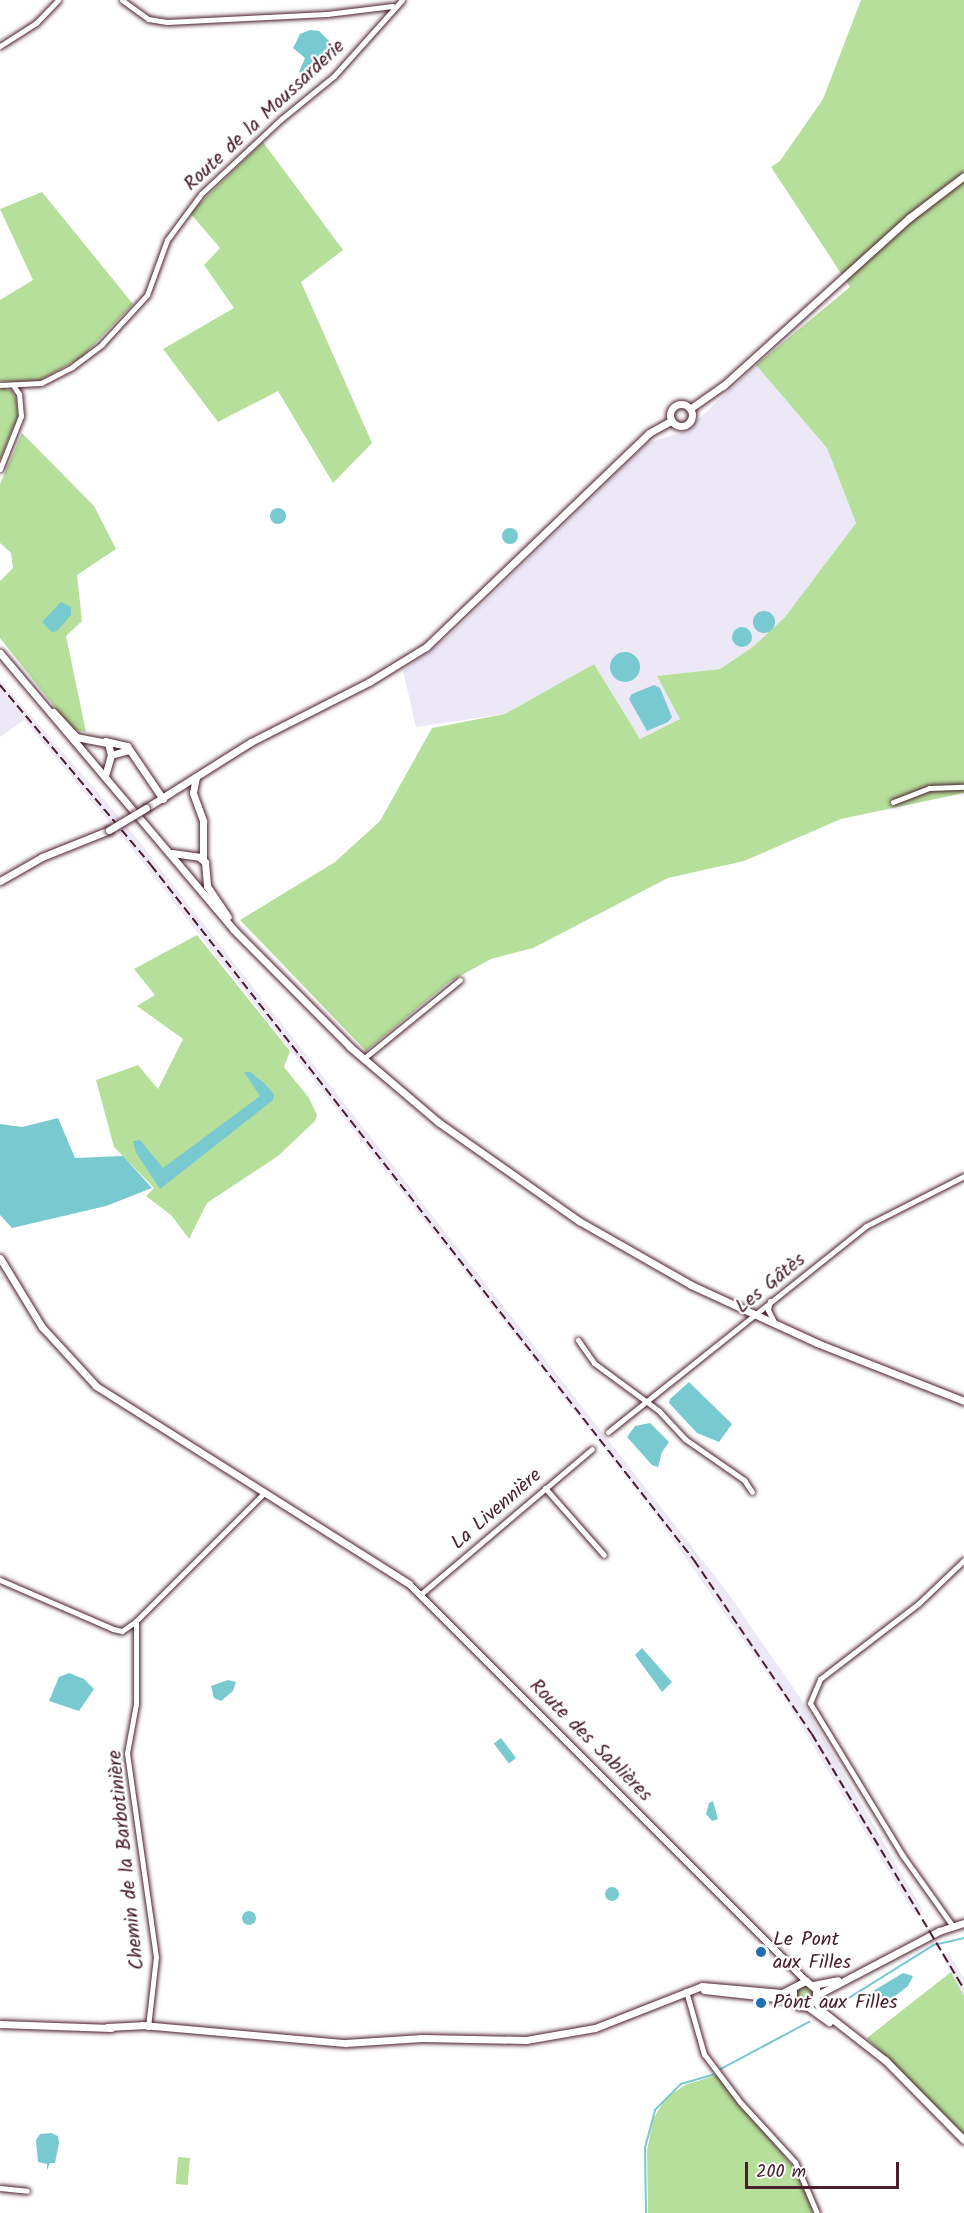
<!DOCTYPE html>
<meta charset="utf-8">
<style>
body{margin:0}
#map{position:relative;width:964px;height:2213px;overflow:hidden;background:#fff;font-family:Kalam,sans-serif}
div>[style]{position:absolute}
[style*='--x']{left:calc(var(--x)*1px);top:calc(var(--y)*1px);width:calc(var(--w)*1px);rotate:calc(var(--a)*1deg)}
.built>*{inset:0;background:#ece8f6}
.green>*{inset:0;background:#b6df9b;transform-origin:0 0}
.round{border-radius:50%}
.water>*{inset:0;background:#78c9d0;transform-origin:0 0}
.stream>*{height:1.5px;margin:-0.75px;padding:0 0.75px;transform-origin:0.75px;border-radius:0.75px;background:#78c9d0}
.roads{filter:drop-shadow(0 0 2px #4a1f2b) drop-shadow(0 0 2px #4a1f2b)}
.street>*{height:5px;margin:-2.5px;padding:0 2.5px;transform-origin:2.5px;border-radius:2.5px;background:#fff}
.secondary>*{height:7px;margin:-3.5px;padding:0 3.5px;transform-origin:3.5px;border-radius:3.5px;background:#fff}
.secondary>.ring{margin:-3.5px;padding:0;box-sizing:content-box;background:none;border:7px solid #fff;border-radius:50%}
.rail>*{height:1.5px;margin-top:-0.75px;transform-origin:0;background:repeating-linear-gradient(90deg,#4a1f2b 0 9px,transparent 0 13.5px)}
.bridges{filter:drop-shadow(0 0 2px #4a1f2b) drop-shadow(0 0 2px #4a1f2b)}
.secondary-bridge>*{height:7px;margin:-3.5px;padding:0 3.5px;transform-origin:3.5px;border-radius:3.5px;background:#fff}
.dots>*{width:16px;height:16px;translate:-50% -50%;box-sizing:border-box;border:3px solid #fff;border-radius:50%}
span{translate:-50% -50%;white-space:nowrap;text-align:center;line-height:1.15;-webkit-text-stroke:4.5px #fff;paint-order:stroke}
.street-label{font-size:20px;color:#4a1f2b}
.poi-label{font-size:20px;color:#4a1f2b}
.left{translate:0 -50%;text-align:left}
.scale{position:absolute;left:745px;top:2162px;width:154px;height:27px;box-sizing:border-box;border:3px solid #4a1f2b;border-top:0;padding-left:8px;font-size:18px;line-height:21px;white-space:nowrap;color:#4a1f2b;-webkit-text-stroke:4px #fff;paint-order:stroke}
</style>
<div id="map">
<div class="built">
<i style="clip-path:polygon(756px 365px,827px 448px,856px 523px,785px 617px,754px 646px,720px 669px,658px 676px,680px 719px,640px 739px,594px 664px,505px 714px,416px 727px,403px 671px,451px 634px,648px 443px,686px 431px)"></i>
<i style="clip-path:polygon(0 680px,120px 818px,111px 824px,24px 720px,0 737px)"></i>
<i style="clip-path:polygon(126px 825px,725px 1589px,801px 1699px,923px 1911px,917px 1914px,912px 1910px,787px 1702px,649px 1506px,117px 830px)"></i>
<i style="clip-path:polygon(949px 1953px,964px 1979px,964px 1996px,942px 1957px)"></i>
</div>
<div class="green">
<i style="clip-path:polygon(861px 0,964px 0,964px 793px,841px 819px,744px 861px,668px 878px,533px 948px,491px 959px,449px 982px,366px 1051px,240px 920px,335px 862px,380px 821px,432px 728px,505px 714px,594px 664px,640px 739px,680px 719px,657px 676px,720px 669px,754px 646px,785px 617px,856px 523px,827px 448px,756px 365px,850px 287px,771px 167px,780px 161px,823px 99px)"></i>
<i style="clip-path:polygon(263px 142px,343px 250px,301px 282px,372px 443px,333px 483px,278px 391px,218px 422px,163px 349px,234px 308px,204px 265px,220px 248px,190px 213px)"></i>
<i style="clip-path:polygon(42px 192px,133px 304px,82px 357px,37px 382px,0 381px,0 300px,33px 280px,0 209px)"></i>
<i style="clip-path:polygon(0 387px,12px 391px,16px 399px,18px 416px,0 460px)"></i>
<i style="clip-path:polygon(22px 433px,94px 506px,116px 549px,77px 575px,82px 621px,66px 636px,86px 732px,72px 729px,0 638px,0 581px,13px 568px,11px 553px,0 543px,0 484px)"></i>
<i style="clip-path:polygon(197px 935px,290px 1051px,284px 1067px,309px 1098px,317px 1115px,315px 1121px,278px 1156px,207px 1203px,189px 1239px,172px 1216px,146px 1196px,154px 1188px,114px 1147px,96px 1080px,138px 1065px,158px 1089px,183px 1039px,137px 1006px,155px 995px,134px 969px)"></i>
<i style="clip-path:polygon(951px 1972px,964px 1996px,964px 2135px,867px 2038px)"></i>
<i class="round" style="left:795px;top:1985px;width:18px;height:18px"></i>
<i style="clip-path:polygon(717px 2075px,800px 2175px,813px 2213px,648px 2213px,647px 2151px,653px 2119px,666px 2098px,685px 2085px)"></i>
<i style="left:178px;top:2157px;width:12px;height:27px;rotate:5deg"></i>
</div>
<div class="water">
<i style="clip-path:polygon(310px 30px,319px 31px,338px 50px,310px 81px,299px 72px,305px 58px,293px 48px,300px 34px)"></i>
<i class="round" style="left:270px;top:508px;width:16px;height:16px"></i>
<i class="round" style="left:502px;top:528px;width:16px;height:16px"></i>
<i style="clip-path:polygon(61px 602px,71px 607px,71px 615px,57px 631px,52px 632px,42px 622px)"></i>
<i class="round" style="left:753px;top:611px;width:22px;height:22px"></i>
<i class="round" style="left:732px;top:627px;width:20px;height:20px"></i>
<i class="round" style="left:610px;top:652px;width:30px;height:30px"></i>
<i style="clip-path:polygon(654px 685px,660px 688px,672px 717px,668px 722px,647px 731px,629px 699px,632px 694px)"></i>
<i style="clip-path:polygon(244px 1072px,250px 1072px,263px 1082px,274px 1094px,273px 1100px,160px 1189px,136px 1153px,133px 1141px,140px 1140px,163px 1168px,260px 1096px)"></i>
<i style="clip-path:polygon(58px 1118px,75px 1158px,123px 1156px,152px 1188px,106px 1206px,12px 1228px,0 1215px,0 1124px,22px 1127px)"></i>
<i style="clip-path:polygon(689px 1382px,732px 1424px,719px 1442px,697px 1433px,669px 1403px,670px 1399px)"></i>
<i style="clip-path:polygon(650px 1423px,669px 1442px,662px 1452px,658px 1467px,652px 1465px,627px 1437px,635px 1426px)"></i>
<i style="clip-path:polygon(642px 1648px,672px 1682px,662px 1692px,635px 1655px)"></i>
<i style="clip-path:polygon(69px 1673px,84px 1679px,94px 1689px,79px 1711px,49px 1701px,59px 1677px)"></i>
<i style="clip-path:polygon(228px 1680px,236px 1682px,233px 1691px,221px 1701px,214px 1698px,211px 1686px)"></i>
<i style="left:501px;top:1738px;width:25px;height:9px;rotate:53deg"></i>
<i style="clip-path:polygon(713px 1801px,718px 1819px,712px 1821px,706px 1814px,709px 1803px)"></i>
<i class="round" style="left:605px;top:1887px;width:14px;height:14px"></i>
<i class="round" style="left:242px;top:1911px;width:14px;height:14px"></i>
<i style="clip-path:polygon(903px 1973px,913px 1976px,908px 1986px,877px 2010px,867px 2006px,868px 1994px)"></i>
<i style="clip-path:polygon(51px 2133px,58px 2136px,59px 2143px,55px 2163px,50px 2163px,47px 2170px,47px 2164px,38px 2162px,36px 2140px,40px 2134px)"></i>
</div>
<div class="stream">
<i style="--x:833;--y:2008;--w:119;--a:-32"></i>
<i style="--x:934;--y:1945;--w:31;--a:-13"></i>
<i style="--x:721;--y:2069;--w:100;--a:-28.1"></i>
<i style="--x:646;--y:2213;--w:65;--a:-90.9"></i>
<i style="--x:645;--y:2148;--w:39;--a:-75"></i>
<i style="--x:655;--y:2110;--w:37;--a:-45"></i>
<i style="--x:681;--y:2084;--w:33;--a:-16"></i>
</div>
<div class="roads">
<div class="street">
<i style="--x:122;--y:0;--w:32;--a:36"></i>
<i style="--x:148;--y:19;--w:19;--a:9"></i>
<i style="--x:167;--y:22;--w:160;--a:-2.9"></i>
<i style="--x:327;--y:14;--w:66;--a:-6.9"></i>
<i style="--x:0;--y:46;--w:43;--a:-32.6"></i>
<i style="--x:36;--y:23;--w:32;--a:-46"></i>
<i style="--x:0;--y:385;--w:41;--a:-2.8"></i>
<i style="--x:41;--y:383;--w:35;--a:-27"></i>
<i style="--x:72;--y:367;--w:38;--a:-37"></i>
<i style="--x:102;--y:344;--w:67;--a:-47.4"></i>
<i style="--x:147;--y:295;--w:59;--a:-70"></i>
<i style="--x:167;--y:240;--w:57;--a:-53.5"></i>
<i style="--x:201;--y:194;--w:108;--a:-43.1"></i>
<i style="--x:280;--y:120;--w:70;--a:-39.2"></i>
<i style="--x:334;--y:76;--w:102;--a:-48.2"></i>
<i style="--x:0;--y:469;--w:57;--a:-68.4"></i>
<i style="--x:21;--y:416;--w:22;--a:-95"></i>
<i style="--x:19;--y:394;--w:11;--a:-124"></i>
<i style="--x:893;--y:802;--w:39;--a:-21"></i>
<i style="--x:929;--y:788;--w:35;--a:-2"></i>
<i style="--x:363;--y:1059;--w:125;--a:-39.2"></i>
<i style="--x:770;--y:1301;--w:9;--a:103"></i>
<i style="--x:768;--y:1310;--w:13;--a:63"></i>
<i style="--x:578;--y:1340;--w:28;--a:55"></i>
<i style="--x:594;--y:1363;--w:81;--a:36.4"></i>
<i style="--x:659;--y:1411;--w:38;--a:47"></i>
<i style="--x:685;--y:1439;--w:72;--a:34.8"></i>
<i style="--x:744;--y:1480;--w:14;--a:56"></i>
<i style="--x:608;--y:1432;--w:330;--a:-38.6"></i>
<i style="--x:866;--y:1226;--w:110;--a:-27"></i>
<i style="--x:545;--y:1488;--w:89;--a:48.6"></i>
<i style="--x:0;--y:1580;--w:123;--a:23.4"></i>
<i style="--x:113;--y:1629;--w:9;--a:13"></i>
<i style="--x:122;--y:1631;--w:16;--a:-35"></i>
<i style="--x:421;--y:1594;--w:224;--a:-40.3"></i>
<i style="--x:952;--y:1925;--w:85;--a:-125.4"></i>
<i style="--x:903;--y:1856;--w:179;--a:-121.3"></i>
<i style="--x:810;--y:1703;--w:26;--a:-67"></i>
<i style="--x:820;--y:1679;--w:125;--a:-37.5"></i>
<i style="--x:919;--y:1603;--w:62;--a:-43.7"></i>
<i style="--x:686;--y:1991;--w:66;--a:74.1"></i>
<i style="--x:704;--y:2054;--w:60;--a:53.1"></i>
<i style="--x:740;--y:2102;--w:81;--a:47.5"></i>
<i style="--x:795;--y:2162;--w:56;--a:66.7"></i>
<i style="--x:148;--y:2027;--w:70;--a:-83.5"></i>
<i style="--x:156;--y:1957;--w:206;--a:-98.1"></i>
<i style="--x:127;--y:1753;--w:50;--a:-79.6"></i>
<i style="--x:136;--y:1704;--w:83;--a:-90"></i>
<i style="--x:136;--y:1621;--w:182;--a:-45"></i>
<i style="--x:0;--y:2188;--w:27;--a:6"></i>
</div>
<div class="secondary">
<i class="ring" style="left:670px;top:404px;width:15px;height:15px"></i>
<i style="--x:691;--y:408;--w:39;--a:-35"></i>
<i style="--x:723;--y:386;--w:251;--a:-42.1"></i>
<i style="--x:909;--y:218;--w:69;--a:-37.4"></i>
<i style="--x:0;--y:653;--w:361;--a:49.8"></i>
<i style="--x:233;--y:929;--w:166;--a:45.2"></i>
<i style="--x:350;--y:1047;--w:116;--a:40.4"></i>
<i style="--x:438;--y:1122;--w:172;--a:35.1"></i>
<i style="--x:579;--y:1221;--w:129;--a:29.7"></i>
<i style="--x:691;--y:1285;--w:139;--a:24.7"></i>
<i style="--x:817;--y:1343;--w:158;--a:21.5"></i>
<i style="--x:53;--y:712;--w:34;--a:47"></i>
<i style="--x:76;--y:737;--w:33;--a:11"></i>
<i style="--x:108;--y:743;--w:12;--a:76"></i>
<i style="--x:111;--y:755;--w:22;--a:106"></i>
<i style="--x:105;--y:741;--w:23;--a:13"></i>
<i style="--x:127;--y:746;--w:64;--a:55.8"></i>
<i style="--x:111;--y:755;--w:18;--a:-16"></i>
<i style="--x:196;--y:777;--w:16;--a:101"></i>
<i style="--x:193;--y:793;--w:30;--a:70"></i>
<i style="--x:203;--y:821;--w:38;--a:90"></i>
<i style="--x:146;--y:808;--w:124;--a:-32.2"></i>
<i style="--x:251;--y:742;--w:132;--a:-27"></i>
<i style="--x:369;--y:682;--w:67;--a:-31.6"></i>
<i style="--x:426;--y:647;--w:309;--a:-43.8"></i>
<i style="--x:649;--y:433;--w:25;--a:-29"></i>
<i style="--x:172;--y:853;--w:27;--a:8"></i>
<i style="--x:199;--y:857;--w:8;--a:40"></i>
<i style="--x:205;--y:862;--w:24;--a:85"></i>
<i style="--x:207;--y:886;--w:37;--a:56"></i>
<i style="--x:0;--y:881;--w:48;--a:-29.7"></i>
<i style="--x:42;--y:857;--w:72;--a:-21.9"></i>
<i style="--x:0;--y:1258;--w:81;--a:58.7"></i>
<i style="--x:42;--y:1327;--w:80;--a:47.5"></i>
<i style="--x:96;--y:1386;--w:370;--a:32.3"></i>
<i style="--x:409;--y:1584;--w:561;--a:45"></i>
<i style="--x:813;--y:1985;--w:25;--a:-11"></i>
<i style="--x:704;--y:1990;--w:90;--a:6.4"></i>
<i style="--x:817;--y:1995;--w:138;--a:-27.7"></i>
<i style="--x:939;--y:1931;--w:26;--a:-18"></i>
<i style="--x:815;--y:2001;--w:12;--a:55"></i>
<i style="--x:822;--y:2011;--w:80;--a:37.9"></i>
<i style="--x:885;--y:2060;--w:112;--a:45.4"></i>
<i style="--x:808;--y:2007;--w:26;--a:36"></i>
<i style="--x:0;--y:2024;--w:111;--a:2.1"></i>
<i style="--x:107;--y:2027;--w:35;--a:-3"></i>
<i style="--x:142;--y:2025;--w:204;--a:5.1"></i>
<i style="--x:345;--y:2043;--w:77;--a:-3.7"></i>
<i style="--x:422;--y:2038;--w:104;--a:1.1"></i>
<i style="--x:526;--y:2040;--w:70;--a:-9.9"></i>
<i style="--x:595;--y:2028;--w:115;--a:-21.4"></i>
<i style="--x:702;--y:1986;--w:80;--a:5"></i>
<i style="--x:782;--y:1993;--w:27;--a:-27"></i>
<i style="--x:806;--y:1981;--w:13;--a:39"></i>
<i style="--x:816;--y:1989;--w:9;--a:90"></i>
<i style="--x:816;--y:1998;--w:12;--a:132"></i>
<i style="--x:808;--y:2007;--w:9;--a:-174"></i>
<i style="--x:799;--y:2006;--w:8;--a:-135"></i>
<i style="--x:793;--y:2000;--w:10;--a:-90"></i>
</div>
</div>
<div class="rail">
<i style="--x:0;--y:685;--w:235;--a:50"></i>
<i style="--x:151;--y:865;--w:882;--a:52"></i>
<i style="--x:694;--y:1560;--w:210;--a:55.9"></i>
<i style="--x:812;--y:1734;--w:297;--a:59.2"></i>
</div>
<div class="bridges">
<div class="secondary-bridge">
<i style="--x:109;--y:830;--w:43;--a:-30.7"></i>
</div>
</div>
<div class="dots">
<i style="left:761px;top:1952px;background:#1f6fb2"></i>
<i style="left:761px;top:2003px;background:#1f6fb2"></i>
</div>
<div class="street-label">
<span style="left:265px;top:116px;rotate:-43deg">Route de la Moussarderie</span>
<span style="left:771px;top:1284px;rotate:-39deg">Les Gâtès</span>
<span style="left:497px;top:1510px;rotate:-41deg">La Livennière</span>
<span style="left:590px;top:1741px;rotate:45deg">Route des Sablières</span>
<span style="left:127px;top:1860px;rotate:-96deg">Chemin de la Barbotinière</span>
</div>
<div class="poi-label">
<span class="left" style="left:773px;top:1952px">Le Pont<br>aux Filles</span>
<span class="left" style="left:773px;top:2003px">Pont aux Filles</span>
</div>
<div class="scale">200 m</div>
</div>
